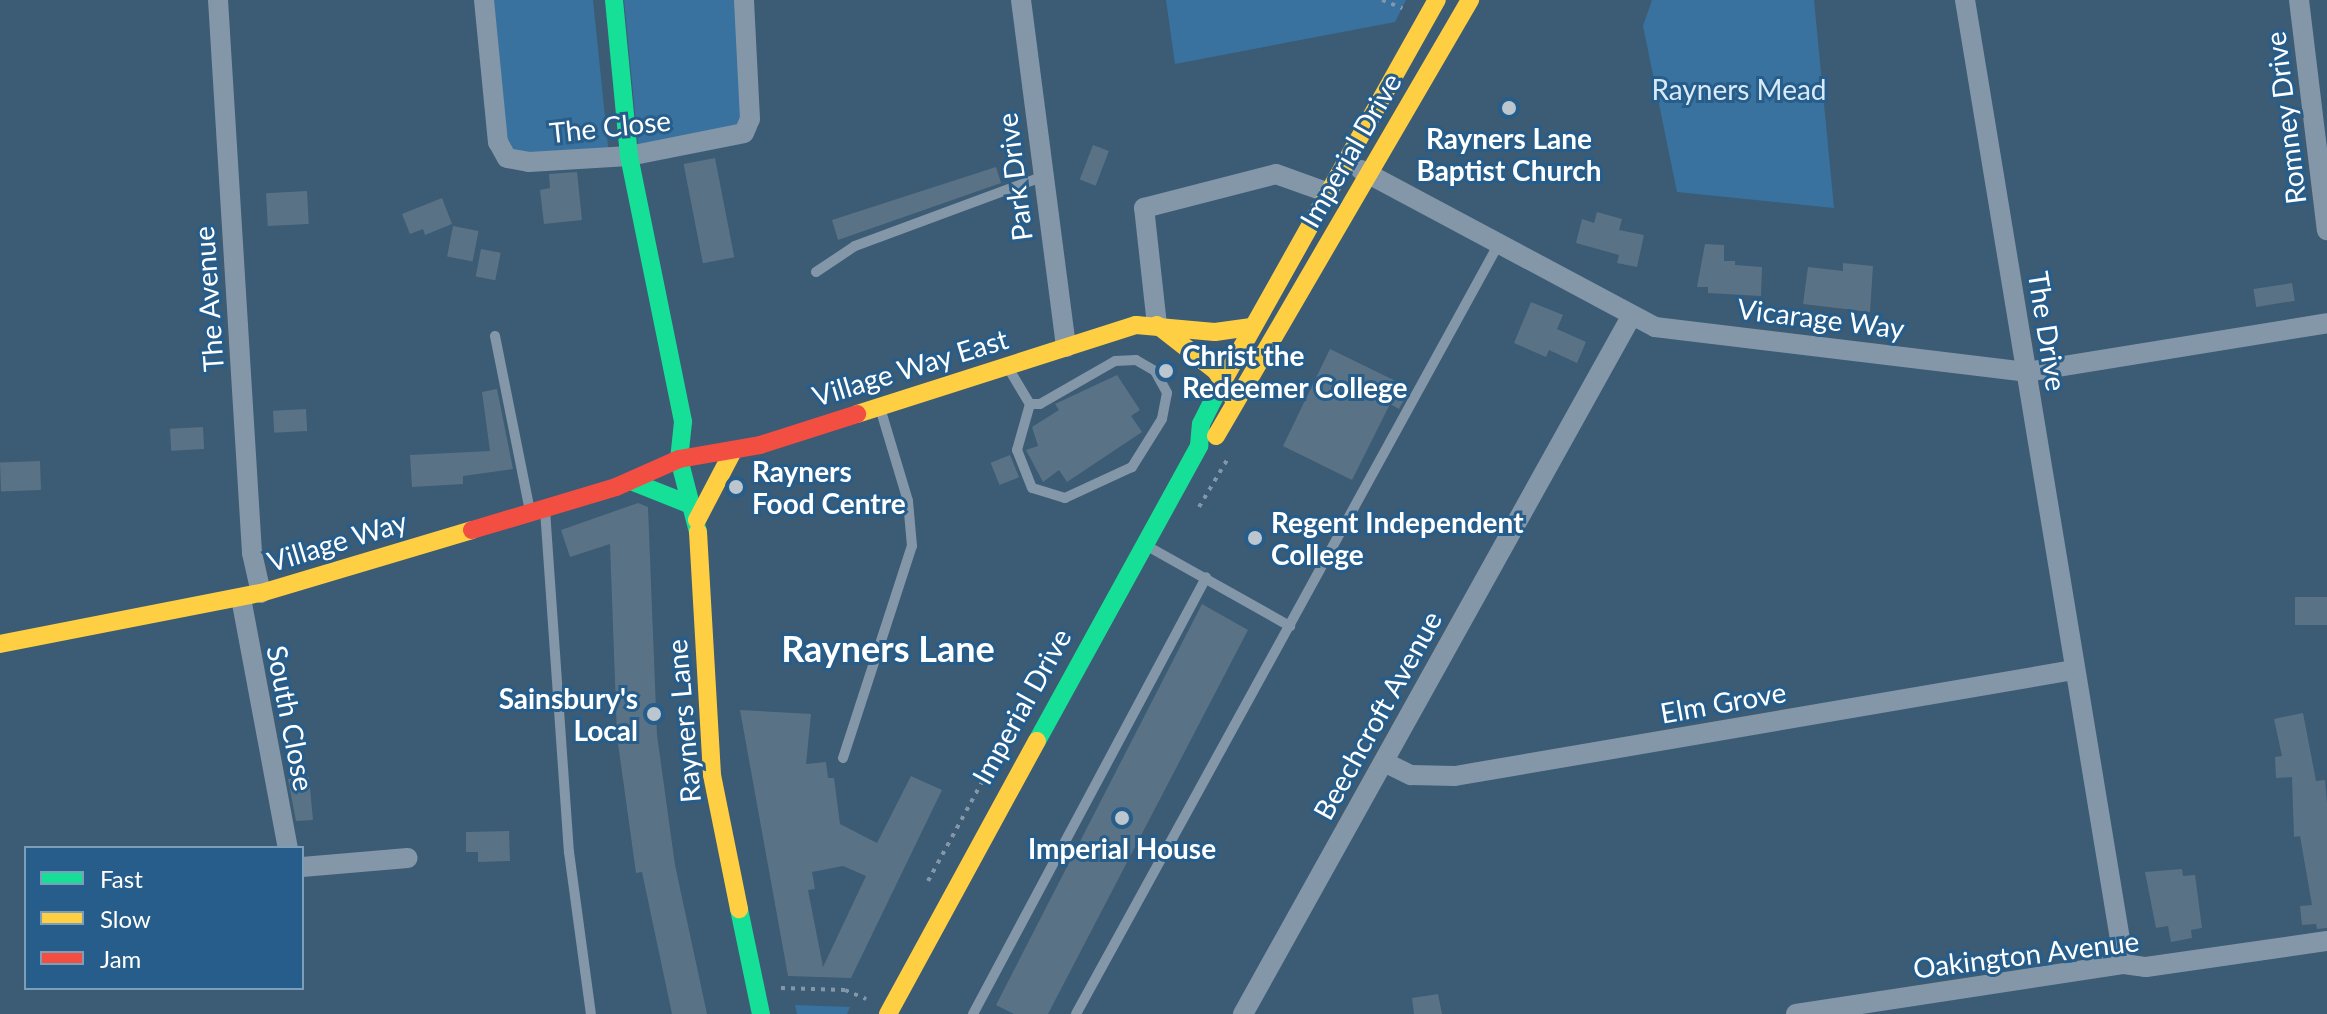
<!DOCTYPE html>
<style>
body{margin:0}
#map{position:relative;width:2327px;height:1014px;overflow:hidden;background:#3c5b74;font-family:Lato,sans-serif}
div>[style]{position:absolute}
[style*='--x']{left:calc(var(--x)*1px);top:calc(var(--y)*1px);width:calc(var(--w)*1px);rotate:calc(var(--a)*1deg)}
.green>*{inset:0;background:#39729e}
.building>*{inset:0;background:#5a7285;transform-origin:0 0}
.path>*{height:4px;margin-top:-2px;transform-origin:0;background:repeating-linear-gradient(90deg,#8397a8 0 4px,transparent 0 10px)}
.lane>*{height:10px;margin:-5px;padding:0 5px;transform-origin:5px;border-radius:5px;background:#8397a8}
.street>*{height:20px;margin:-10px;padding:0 10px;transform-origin:10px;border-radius:10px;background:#8397a8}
.fast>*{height:18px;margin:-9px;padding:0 9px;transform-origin:9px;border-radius:9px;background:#16e098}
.slow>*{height:18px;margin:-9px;padding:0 9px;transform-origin:9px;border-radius:9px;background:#ffcf43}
.jam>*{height:18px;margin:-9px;padding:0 9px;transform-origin:9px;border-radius:9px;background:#f24e42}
.dots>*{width:22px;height:22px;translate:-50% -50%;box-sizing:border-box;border:4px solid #265d8a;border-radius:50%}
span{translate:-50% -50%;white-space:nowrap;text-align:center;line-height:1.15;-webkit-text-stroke:6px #265d8a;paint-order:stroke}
.park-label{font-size:28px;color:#d8eaf7}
.street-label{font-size:28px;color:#fff}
.poi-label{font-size:28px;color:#fff;font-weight:700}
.left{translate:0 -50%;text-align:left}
.right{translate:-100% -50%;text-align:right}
.district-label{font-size:36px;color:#fff;font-weight:700}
.legend{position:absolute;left:24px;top:846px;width:280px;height:144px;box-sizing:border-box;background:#265d8a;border:2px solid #7d9eb9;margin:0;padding:10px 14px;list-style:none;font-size:24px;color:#fff}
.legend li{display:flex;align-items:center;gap:16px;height:40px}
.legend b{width:40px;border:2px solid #7d9eb9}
</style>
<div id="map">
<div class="green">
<i style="clip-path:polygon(484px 0,593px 0,609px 156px,507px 158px)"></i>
<i style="clip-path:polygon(624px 0,744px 0,744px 133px,639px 154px)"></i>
<i style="clip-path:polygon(1166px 0,1406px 0,1395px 22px,1175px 64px)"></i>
<i style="clip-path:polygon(1652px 0,1814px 0,1834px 208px,1677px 192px,1643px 26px)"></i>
<i style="clip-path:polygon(795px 1005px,850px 1007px,847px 1014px,797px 1014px)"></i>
</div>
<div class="building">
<i style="left:1093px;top:145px;width:17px;height:37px;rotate:21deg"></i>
<i style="left:715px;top:158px;width:101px;height:32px;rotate:79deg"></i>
<i style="clip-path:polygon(996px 167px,1001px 183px,838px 240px,832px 220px)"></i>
<i style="clip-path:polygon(577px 172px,582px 220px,544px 224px,540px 190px,550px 188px,549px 174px)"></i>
<i style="left:307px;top:191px;width:33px;height:41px;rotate:87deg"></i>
<i style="clip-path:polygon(442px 198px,452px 224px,425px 235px,423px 229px,410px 234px,402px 214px)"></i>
<i style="clip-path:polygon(1597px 212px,1622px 219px,1619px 230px,1644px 235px,1637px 267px,1617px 263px,1619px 255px,1576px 243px,1582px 219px,1594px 223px)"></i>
<i style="left:453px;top:226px;width:26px;height:31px;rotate:11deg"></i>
<i style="clip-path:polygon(1705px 244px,1724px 245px,1724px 261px,1735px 261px,1735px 265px,1762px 267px,1761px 296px,1708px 293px,1708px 287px,1697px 287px)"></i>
<i style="left:481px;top:249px;width:20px;height:28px;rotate:11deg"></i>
<i style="clip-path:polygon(1843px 263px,1873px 266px,1870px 312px,1803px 304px,1808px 267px,1843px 271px)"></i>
<i style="left:2292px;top:283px;width:18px;height:39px;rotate:81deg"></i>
<i style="clip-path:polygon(1531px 302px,1563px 315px,1557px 329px,1586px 342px,1577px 363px,1549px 350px,1546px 357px,1514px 343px)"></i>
<i style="clip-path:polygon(1330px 349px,1410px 388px,1399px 409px,1390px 404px,1352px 480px,1283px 446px)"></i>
<i style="clip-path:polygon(1117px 375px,1140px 410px,1131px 416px,1142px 432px,1067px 482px,1059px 470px,1043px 482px,1026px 450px,1038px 446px,1032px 427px,1059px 410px,1055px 404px)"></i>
<i style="clip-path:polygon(497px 389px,513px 469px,463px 476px,463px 484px,412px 487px,410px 455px,490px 451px,482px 392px)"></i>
<i style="left:306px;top:409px;width:22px;height:33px;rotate:87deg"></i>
<i style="left:203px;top:427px;width:22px;height:33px;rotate:87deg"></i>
<i style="left:1010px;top:455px;width:24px;height:21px;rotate:68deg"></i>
<i style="left:40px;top:461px;width:29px;height:40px;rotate:88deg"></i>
<i style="clip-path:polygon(638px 503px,648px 507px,657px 735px,675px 865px,707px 1014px,672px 1014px,642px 872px,636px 873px,617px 736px,610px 544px,570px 557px,561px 530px)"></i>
<i style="left:2327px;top:597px;width:28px;height:32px;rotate:90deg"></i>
<i style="clip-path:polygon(1202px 604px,1248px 630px,1048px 1014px,1014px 1014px,996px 1005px)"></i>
<i style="clip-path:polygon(evenodd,740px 710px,811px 714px,806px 764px,826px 762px,828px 778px,834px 778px,840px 824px,877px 843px,911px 776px,942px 790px,851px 978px,788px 976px,740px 710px,843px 866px,866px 876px,823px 967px,808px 890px,815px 889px,812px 872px,843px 866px)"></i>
<i style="clip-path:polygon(2303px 713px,2316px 781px,2325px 780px,2327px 803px,2327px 928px,2317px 929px,2316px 924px,2302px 925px,2300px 906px,2312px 905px,2300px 836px,2294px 837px,2292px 777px,2276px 778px,2275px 757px,2282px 756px,2274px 719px)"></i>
<i style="clip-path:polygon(309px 777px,313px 820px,296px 821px,288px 779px)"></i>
<i style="clip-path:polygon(509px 831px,510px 861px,478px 862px,478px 852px,466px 852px,466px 832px)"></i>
<i style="clip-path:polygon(2182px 869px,2183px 876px,2195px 875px,2202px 928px,2191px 930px,2192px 938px,2171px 942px,2168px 926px,2156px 928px,2145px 872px)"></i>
<i style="clip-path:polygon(1438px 994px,1442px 1014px,1414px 1014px,1412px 998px)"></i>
</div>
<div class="path">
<i style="--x:1382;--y:0;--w:22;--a:22"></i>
<i style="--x:1199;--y:507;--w:55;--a:-59.2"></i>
<i style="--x:1015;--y:721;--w:29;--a:-61"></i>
<i style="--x:928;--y:881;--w:161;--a:-61.4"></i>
<i style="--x:781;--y:988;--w:64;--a:1.8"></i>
<i style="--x:845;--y:990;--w:23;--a:23"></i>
</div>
<div class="lane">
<i style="--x:816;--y:272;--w:47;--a:-33.7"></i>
<i style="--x:855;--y:246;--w:199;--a:-20.3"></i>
<i style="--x:495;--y:336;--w:178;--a:78.7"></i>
<i style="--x:1136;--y:360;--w:22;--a:30"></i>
<i style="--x:1155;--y:371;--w:25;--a:61"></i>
<i style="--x:1167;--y:393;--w:26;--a:101"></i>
<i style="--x:1162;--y:419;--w:57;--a:122"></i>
<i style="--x:1132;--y:467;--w:74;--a:155.2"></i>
<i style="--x:1065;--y:498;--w:34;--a:-163"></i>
<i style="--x:1032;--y:488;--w:41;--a:-111.5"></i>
<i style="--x:1017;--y:450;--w:48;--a:-74.2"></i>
<i style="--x:1030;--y:404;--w:10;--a:0"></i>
<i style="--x:1040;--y:404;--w:86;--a:-29.8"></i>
<i style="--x:1115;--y:361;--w:21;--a:-3"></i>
<i style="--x:1010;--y:371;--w:39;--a:59"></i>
<i style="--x:545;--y:510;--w:343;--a:86"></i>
<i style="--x:569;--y:852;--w:163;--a:82.3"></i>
<i style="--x:1149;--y:547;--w:162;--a:29.3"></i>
<i style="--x:843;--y:758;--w:223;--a:-72"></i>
<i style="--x:912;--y:546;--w:45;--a:-95.1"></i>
<i style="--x:908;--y:501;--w:94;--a:-106.7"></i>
<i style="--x:973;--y:1014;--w:495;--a:-61.9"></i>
<i style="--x:1076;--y:1014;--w:875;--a:-61.24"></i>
</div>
<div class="street">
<i style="--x:218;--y:0;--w:554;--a:86.48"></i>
<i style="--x:252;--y:553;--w:41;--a:77.3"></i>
<i style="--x:484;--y:0;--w:143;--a:84.4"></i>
<i style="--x:498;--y:142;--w:18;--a:61"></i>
<i style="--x:507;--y:158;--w:22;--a:10"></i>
<i style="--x:529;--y:162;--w:100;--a:-3.4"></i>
<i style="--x:629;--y:156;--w:117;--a:-11.3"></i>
<i style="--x:744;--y:133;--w:15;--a:-67"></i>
<i style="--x:750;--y:119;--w:119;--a:-92.9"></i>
<i style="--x:1021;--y:0;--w:350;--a:82.6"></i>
<i style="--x:1965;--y:0;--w:977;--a:80.63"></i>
<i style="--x:2299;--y:0;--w:232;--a:83.1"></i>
<i style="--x:1361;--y:170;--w:333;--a:28.1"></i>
<i style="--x:1655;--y:327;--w:374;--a:6.9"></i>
<i style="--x:2026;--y:372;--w:305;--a:-9.2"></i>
<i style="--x:1157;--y:325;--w:118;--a:-96.3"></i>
<i style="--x:1144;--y:208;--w:136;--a:-14.4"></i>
<i style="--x:1276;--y:174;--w:53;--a:19.8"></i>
<i style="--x:241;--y:598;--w:254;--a:79.4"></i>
<i style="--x:1384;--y:762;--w:30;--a:26"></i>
<i style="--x:1411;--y:775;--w:44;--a:1.3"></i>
<i style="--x:1455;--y:776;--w:628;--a:-9.72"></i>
<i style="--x:302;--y:867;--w:106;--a:-4.9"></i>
<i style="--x:1243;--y:1014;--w:798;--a:-60.9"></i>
<i style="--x:1796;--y:1014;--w:332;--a:-8.7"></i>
<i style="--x:2124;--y:964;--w:22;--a:8"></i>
<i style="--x:2146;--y:967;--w:183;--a:-8.2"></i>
</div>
<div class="fast">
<i style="--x:614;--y:0;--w:157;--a:84.5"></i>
<i style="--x:629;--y:156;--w:271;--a:78.5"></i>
<i style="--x:683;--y:422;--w:37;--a:96"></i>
<i style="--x:679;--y:459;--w:75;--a:75.4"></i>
<i style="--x:633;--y:482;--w:62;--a:21.6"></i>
<i style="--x:1037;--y:741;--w:337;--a:-61.2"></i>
<i style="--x:1199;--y:446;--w:22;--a:-85"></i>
<i style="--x:1201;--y:424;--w:40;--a:-63.4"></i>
<i style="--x:739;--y:909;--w:107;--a:78.2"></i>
</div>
<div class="slow">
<i style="--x:1157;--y:325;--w:75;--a:37.9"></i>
<i style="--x:1216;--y:371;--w:36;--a:58"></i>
<i style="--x:1219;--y:388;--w:445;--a:-60.7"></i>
<i style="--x:857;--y:414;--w:293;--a:-17.7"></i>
<i style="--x:1136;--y:325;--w:79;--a:5.1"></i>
<i style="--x:1215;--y:332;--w:35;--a:-8"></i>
<i style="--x:1216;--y:436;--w:505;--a:-59.78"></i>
<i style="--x:697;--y:520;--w:78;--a:-62.4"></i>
<i style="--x:698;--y:532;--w:243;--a:86.7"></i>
<i style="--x:712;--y:775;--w:137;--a:78.6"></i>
<i style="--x:0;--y:644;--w:266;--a:-11.1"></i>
<i style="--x:261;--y:593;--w:220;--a:-16.6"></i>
<i style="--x:888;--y:1014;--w:311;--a:-61.4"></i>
</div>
<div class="jam">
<i style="--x:472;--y:530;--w:150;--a:-16.6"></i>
<i style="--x:616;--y:487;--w:69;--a:-24"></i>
<i style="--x:679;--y:459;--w:82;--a:-9.8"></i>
<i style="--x:760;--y:445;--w:102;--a:-17.7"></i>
</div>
<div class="dots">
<i style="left:1509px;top:108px;background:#bbc6ce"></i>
<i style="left:1166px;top:371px;background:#bbc6ce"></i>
<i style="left:736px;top:487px;background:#bbc6ce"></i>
<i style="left:1255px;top:538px;background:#bbc6ce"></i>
<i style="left:654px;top:714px;background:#bbc6ce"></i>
<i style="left:1122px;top:818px;background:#bbc6ce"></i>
</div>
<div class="park-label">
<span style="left:1739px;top:89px">Rayners Mead</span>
</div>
<div class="street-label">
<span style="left:2285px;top:118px;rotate:-97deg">Romney Drive</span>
<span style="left:610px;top:126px;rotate:-6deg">The Close</span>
<span style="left:1350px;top:150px;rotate:-60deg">Imperial Drive</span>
<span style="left:1014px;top:177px;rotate:-97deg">Park Drive</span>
<span style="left:208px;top:299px;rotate:-94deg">The Avenue</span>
<span style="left:1821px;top:318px;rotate:7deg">Vicarage Way</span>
<span style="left:2048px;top:331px;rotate:81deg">The Drive</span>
<span style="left:910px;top:367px;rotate:-17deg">Village Way East</span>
<span style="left:337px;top:541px;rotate:-17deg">Village Way</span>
<span style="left:1723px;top:702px;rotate:-10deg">Elm Grove</span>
<span style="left:1021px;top:706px;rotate:-61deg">Imperial Drive</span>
<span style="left:1377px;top:715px;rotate:-61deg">Beechcroft Avenue</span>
<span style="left:291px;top:718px;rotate:79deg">South Close</span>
<span style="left:683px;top:721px;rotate:-95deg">Rayners Lane</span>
<span style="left:2026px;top:954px;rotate:-7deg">Oakington Avenue</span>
</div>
<div class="poi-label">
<span style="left:1509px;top:154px">Rayners Lane<br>Baptist Church</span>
<span class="left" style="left:1182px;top:371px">Christ the<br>Redeemer College</span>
<span class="left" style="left:752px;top:487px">Rayners<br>Food Centre</span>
<span class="left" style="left:1271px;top:538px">Regent Independent<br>College</span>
<span class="right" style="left:638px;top:714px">Sainsbury's<br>Local</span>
<span style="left:1122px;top:848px">Imperial House</span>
</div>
<div class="district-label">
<span style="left:888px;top:649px">Rayners Lane</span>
</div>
<ul class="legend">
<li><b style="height:10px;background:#16e098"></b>Fast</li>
<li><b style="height:10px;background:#ffcf43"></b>Slow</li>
<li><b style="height:10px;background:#f24e42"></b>Jam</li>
</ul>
</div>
